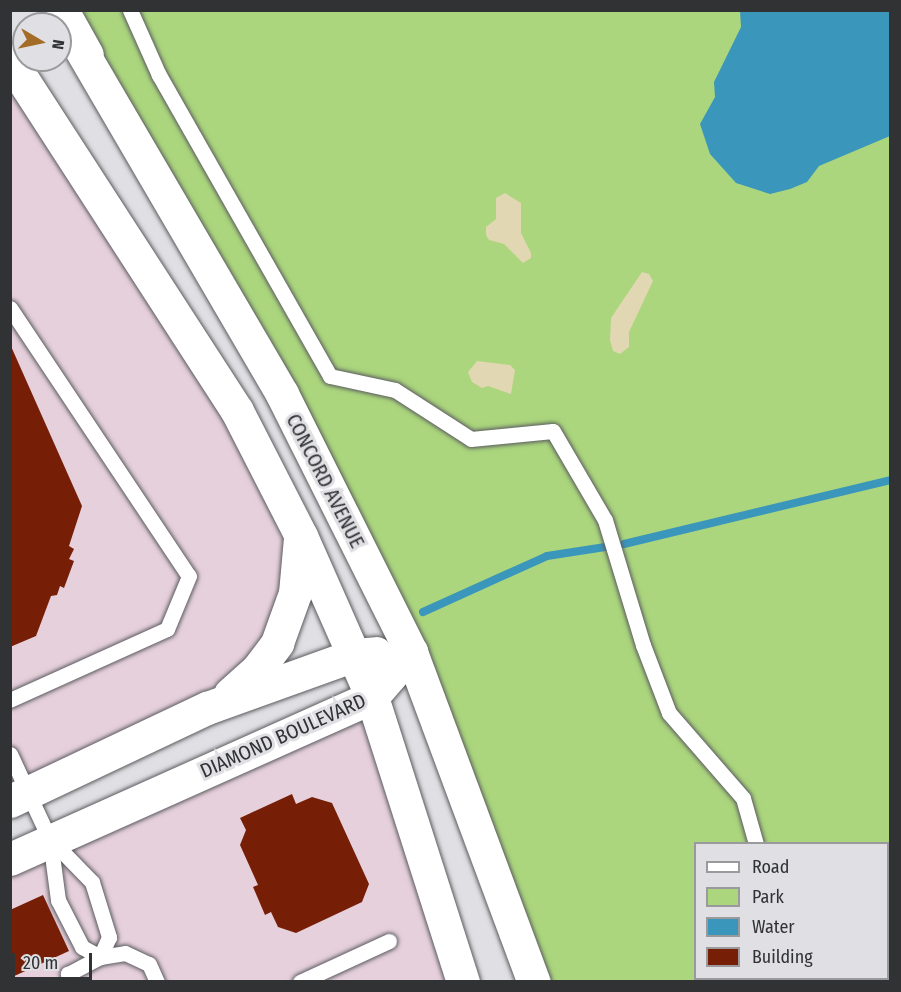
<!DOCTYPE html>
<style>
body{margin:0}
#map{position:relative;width:901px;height:992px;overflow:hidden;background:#e0e0e4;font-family:"Fira Sans Condensed",sans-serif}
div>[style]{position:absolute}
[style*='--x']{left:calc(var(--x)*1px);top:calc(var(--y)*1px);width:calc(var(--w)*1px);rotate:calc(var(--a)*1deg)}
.commercial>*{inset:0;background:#e6d0dc}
.green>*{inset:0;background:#abd67d}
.sand>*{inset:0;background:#e1d7b2}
.water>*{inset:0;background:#3a96ba}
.stream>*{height:8px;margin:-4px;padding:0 4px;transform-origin:4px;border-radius:4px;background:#3a96ba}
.building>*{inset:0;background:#771e07}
.roads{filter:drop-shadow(0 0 2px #5b5b5f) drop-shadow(0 0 2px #5b5b5f)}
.lane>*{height:15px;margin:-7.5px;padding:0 7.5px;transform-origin:7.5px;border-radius:7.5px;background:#fff}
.secondary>*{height:33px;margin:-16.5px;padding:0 16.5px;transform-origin:16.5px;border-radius:16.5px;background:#fff}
.highway>*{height:33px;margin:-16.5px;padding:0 16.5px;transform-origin:16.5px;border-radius:16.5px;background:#fff}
span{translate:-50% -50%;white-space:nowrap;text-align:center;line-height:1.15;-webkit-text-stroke:6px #e0e0e4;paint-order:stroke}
.street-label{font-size:20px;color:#313233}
.frame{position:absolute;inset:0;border:12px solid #313233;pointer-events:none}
.legend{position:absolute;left:694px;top:842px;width:195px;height:138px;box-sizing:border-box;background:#e0e0e4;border:2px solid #9a9a9d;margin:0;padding:8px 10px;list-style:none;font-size:18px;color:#313233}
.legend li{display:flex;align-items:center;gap:12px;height:30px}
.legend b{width:30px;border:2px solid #9a9a9d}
.north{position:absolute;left:12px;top:12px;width:60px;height:60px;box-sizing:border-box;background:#e0e0e4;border:2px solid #9a9a9d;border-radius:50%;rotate:99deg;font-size:16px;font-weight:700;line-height:24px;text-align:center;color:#313233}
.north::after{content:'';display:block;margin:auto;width:21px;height:27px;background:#a36d27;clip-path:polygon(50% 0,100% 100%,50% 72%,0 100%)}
.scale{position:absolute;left:12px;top:953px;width:80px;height:27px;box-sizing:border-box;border:3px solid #313233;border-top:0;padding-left:8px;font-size:18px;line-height:21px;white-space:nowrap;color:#313233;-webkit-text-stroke:4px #e0e0e4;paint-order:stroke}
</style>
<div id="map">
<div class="commercial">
<i style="clip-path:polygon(10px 62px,230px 420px,287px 550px,285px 596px,259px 658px,207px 708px,10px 801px)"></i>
<i style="clip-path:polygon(372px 697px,463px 981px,11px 982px,11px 859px)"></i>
</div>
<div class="green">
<i style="clip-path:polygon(evenodd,62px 11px,890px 11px,890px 981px,534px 981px,411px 652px,62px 11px,696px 844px,888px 844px,888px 978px,696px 978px,696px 844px)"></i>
</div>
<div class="sand">
<i style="clip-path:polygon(505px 193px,521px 203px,521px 233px,531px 253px,531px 258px,523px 263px,504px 244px,489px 240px,486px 235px,486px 227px,496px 219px,496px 198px)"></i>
<i style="clip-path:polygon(642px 272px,649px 274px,653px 281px,629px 332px,629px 347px,620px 354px,613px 351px,610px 340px,611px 318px)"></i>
<i style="clip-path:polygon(477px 361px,510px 365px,515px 370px,511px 394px,488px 386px,482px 388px,472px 382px,468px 372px)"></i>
</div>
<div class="water">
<i style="clip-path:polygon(740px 11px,890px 11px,890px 136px,819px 166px,807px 182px,790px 189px,770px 194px,736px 183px,710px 154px,700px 124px,715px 97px,714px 82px,741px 27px)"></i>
</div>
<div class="stream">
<i style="--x:624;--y:544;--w:274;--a:-13.5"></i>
<i style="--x:423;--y:612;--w:136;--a:-24.3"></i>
<i style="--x:547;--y:556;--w:59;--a:-8.8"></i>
</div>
<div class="building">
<i style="clip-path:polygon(10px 344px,82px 506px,69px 546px,74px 549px,69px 559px,74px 561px,64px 588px,60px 586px,57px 595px,51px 596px,36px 636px,10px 647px)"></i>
<i style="clip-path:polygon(292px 794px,296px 804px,312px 797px,332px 803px,369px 884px,362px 902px,296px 933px,278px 927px,271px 912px,265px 915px,253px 887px,258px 885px,240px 845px,246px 830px,240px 818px)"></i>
<i style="clip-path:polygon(43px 895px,69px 951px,10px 978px,10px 910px)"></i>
</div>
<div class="roads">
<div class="lane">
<i style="--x:130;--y:10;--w:71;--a:66"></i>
<i style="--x:159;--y:75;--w:346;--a:60.4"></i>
<i style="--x:330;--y:376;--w:66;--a:12.2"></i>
<i style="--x:395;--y:390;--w:90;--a:32.8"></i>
<i style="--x:471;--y:439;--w:82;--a:-5.6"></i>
<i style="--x:553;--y:431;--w:103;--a:59.7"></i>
<i style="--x:605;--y:520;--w:131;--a:73.1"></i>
<i style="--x:643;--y:645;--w:73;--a:69.1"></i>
<i style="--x:669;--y:713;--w:113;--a:49"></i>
<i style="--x:743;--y:798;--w:48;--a:74.2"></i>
<i style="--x:10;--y:308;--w:322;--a:56.3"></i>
<i style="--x:189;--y:576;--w:57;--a:112.5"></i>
<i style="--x:167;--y:629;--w:172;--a:155.7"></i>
<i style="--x:10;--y:754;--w:95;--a:65.1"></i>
<i style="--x:50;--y:840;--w:61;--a:82.4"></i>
<i style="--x:58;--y:900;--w:53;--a:62.9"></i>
<i style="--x:82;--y:947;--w:21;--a:29"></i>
<i style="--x:51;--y:840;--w:59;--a:45.7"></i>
<i style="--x:92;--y:882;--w:58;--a:72.8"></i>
<i style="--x:109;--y:937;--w:22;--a:114"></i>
<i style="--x:71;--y:982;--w:9;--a:-111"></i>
<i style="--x:68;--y:974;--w:36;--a:-28"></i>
<i style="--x:100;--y:957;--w:25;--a:-9"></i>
<i style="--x:125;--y:953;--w:26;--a:25"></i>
<i style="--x:149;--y:964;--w:20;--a:66"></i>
<i style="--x:300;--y:982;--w:98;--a:-24.7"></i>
<i style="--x:720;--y:982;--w:4;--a:-76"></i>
</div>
<div class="secondary">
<i style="--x:70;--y:31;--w:420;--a:59.7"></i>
<i style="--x:282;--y:394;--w:288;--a:63.4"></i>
<i style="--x:411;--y:652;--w:352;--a:69.6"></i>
<i style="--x:10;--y:60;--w:418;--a:57.1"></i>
<i style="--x:237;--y:411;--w:140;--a:62.9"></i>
<i style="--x:301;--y:536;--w:176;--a:66.2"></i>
<i style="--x:372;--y:697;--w:299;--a:72.3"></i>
<i style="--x:230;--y:694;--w:36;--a:-42"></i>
<i style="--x:257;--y:670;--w:34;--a:-53"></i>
<i style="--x:277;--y:643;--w:53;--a:-70.2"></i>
<i style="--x:295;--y:593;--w:55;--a:-84.8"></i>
<i style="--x:10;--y:801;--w:218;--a:-25.3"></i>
<i style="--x:207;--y:708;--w:156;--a:-19.8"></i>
<i style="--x:354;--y:655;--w:22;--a:-5"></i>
<i style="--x:10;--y:859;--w:397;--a:-24.1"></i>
<i style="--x:372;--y:697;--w:60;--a:-49.1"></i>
</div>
<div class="highway">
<i style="--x:62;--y:10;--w:51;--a:60.9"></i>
</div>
</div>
<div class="street-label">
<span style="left:325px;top:481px;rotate:63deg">CONCORD AVENUE</span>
<span style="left:283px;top:736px;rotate:-24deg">DIAMOND BOULEVARD</span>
</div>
<div class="frame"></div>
<ul class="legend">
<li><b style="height:8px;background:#fff"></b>Road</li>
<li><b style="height:16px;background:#abd67d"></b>Park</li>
<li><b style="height:16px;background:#3a96ba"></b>Water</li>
<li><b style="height:16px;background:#771e07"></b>Building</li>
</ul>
<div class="north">N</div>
<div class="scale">20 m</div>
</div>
